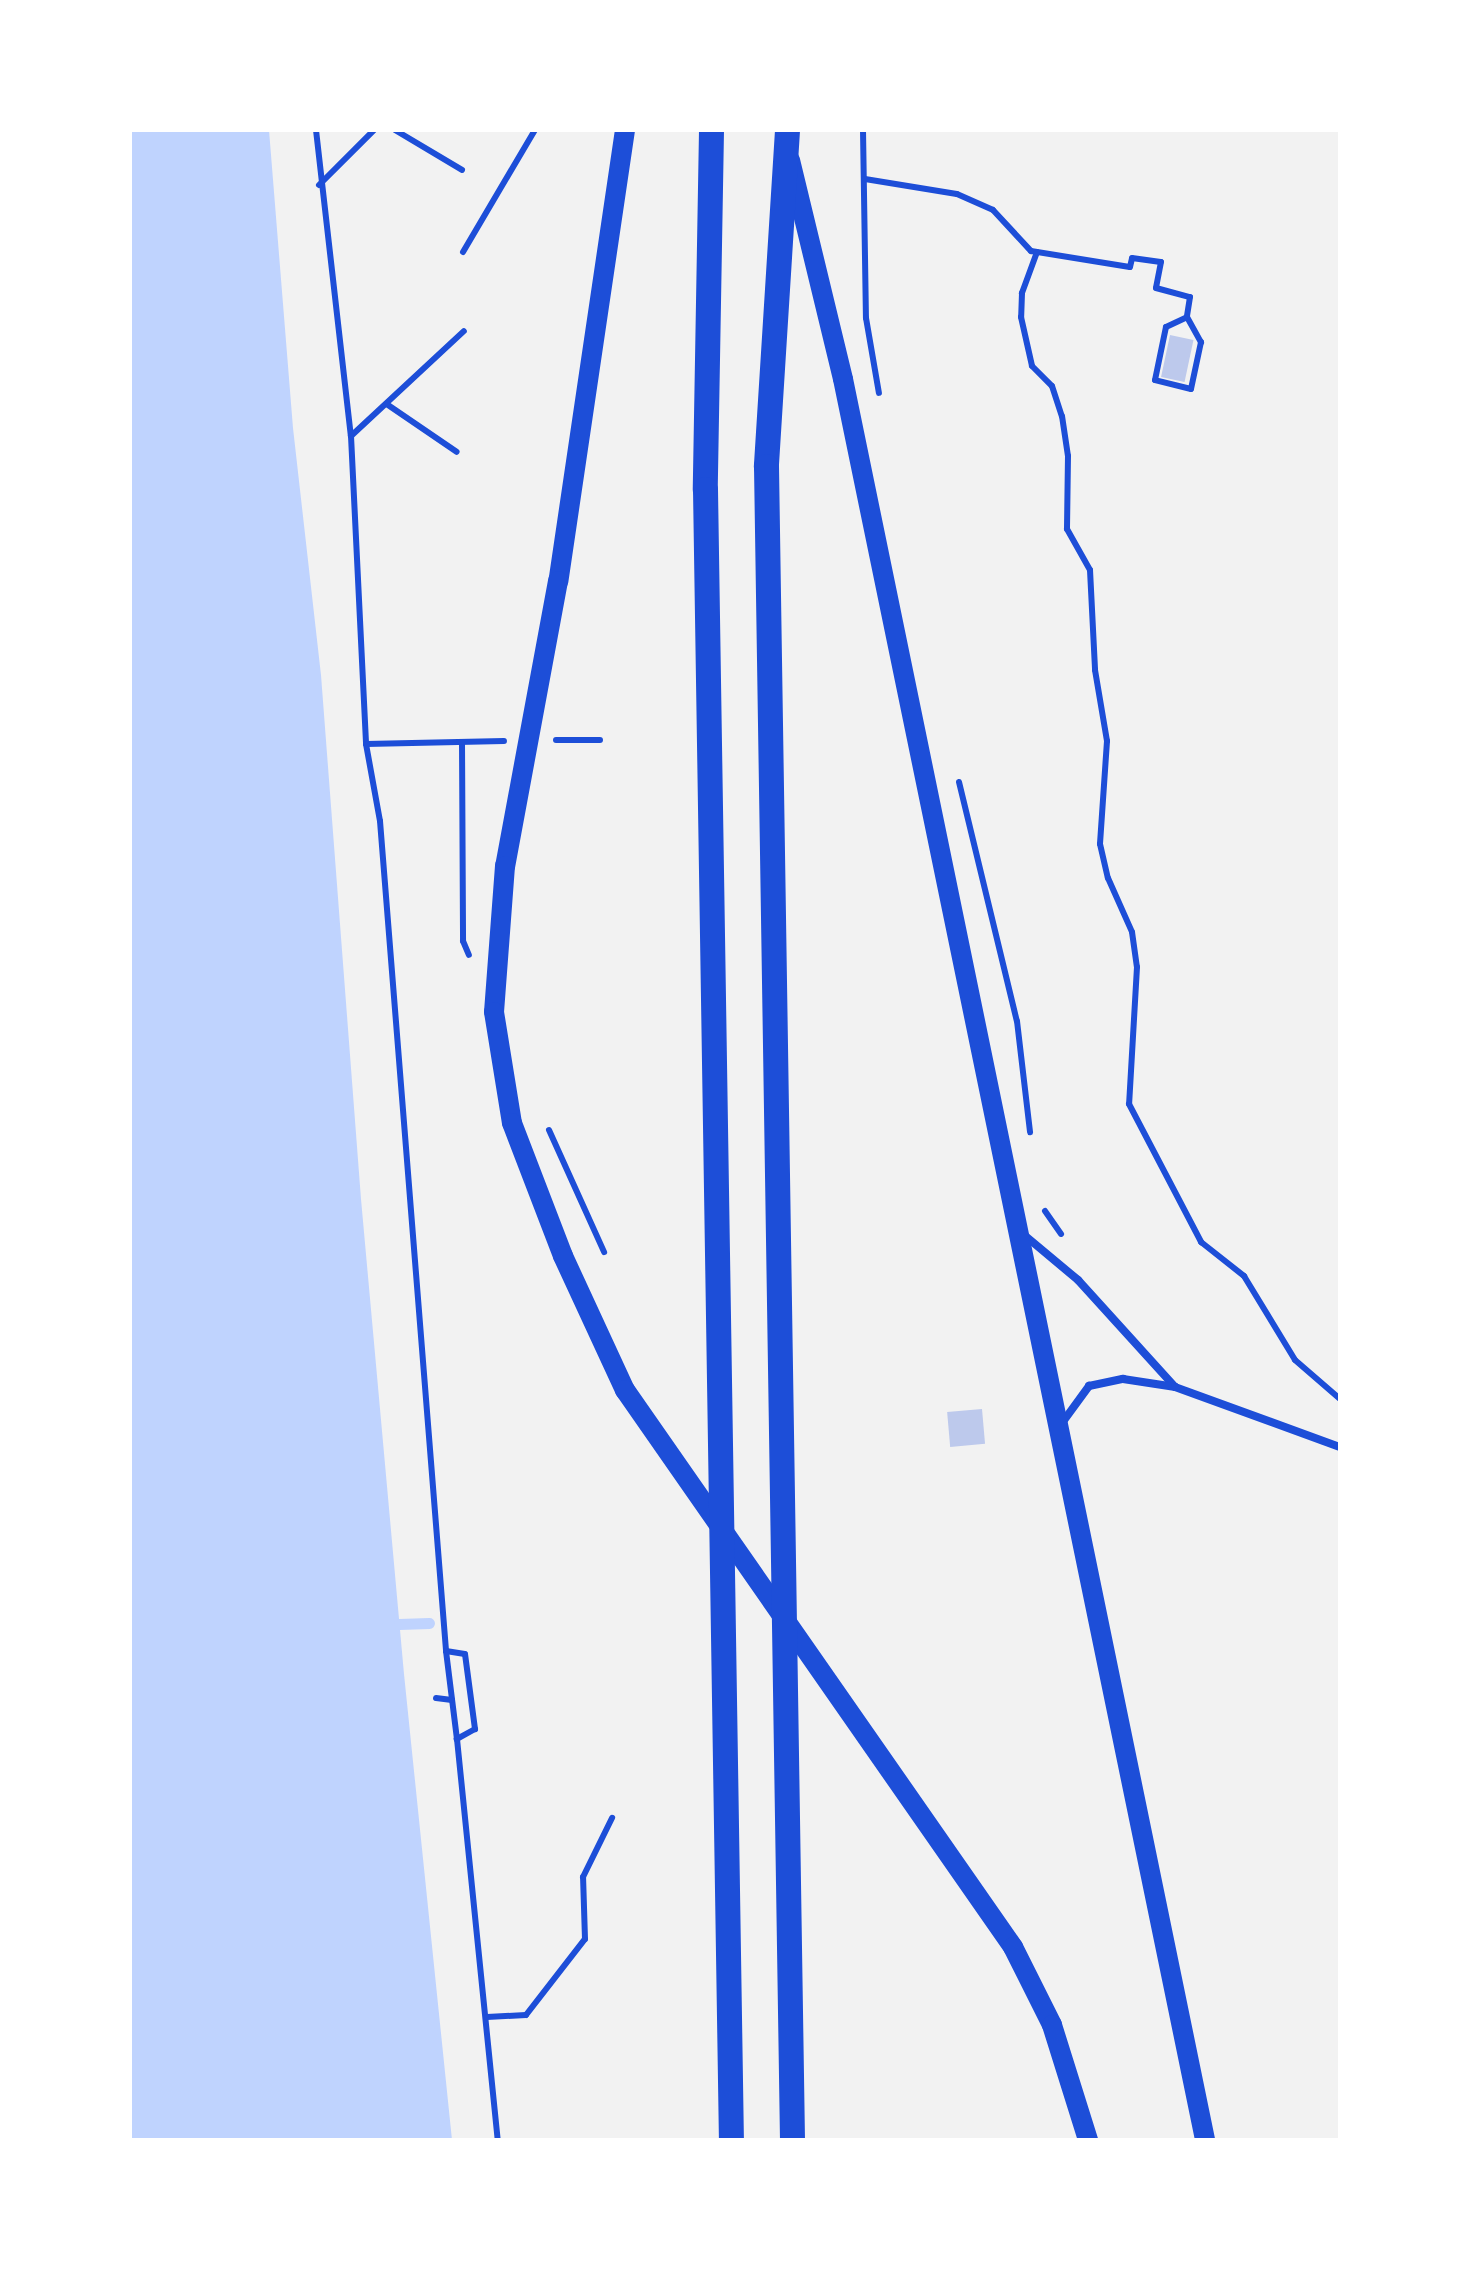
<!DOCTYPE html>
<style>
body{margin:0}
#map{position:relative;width:1470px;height:2270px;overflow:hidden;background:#f2f2f2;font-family:Ubuntu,sans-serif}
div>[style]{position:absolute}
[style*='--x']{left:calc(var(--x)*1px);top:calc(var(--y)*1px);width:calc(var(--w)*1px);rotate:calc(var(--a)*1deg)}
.water>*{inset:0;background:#bfd3fe}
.stream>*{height:11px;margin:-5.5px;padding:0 5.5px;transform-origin:5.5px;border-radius:5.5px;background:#bfd3fe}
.building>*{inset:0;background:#bdc9ec;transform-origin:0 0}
.path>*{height:6px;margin:-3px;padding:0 3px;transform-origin:3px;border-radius:3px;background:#1d4ed8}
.service>*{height:8px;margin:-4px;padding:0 4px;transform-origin:4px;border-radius:4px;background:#1d4ed8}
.secondary>*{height:20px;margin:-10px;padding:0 10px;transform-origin:10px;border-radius:10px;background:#1d4ed8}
.primary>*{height:25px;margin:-12.5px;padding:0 12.5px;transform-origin:12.5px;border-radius:12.5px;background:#1d4ed8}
span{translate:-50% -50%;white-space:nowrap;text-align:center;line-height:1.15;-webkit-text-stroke:8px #fff;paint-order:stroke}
.frame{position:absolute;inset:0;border:132px solid #fff;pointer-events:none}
</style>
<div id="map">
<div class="water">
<i style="clip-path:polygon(130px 130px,269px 130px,293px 428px,321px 675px,361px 1199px,404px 1674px,452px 2140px,130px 2140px)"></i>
</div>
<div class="stream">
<i style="--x:399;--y:1624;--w:30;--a:-2"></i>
</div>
<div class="building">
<i style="left:1170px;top:335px;width:24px;height:43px;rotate:12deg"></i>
<i style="left:982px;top:1409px;width:35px;height:35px;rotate:85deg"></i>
</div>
<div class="path">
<i style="--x:316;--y:130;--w:308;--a:83.5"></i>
<i style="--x:351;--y:436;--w:308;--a:87.2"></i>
<i style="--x:366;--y:744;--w:78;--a:79.7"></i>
<i style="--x:380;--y:821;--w:833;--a:85.45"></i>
<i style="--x:446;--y:1651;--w:19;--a:9"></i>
<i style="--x:465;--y:1654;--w:76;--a:82.4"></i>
<i style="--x:475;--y:1729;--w:21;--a:151"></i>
<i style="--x:457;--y:1739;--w:403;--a:84.2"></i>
<i style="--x:395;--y:130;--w:78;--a:30.8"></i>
<i style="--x:863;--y:130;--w:188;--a:89.1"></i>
<i style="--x:866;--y:318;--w:76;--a:80.2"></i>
<i style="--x:865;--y:179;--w:93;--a:9.3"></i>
<i style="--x:957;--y:194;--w:39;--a:24"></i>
<i style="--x:993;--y:210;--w:56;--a:47.2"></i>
<i style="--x:1031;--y:251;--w:100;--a:9.2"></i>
<i style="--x:1130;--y:267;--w:9;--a:-77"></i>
<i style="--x:1132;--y:258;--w:29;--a:8"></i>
<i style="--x:1161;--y:262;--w:26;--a:101"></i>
<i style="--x:1156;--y:288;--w:35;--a:15"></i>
<i style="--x:1190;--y:297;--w:20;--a:99"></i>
<i style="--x:1187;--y:317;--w:29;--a:61"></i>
<i style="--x:1201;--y:342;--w:48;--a:102"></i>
<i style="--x:1191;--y:389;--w:37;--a:-166"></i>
<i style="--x:1155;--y:380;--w:54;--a:-78.3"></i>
<i style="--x:1166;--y:327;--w:23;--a:-25"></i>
<i style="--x:319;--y:185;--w:78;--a:-45"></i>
<i style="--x:463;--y:252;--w:142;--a:-59.5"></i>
<i style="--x:1037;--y:252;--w:44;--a:110.1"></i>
<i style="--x:1022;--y:293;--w:24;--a:92"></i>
<i style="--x:1021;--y:317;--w:50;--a:77.3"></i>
<i style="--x:1032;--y:366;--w:28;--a:45"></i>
<i style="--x:1052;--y:386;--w:32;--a:72"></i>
<i style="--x:1062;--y:416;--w:40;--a:81.5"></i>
<i style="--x:1068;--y:456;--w:73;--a:90.8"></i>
<i style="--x:1067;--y:529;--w:47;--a:60.7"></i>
<i style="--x:1090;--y:570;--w:100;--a:87.1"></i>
<i style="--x:1095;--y:670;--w:72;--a:80.4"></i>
<i style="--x:1107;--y:741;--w:103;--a:93.9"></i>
<i style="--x:1100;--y:844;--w:35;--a:77"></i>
<i style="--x:1108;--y:878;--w:59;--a:66"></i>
<i style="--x:1132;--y:932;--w:35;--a:82"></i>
<i style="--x:1137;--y:967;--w:137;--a:93.3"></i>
<i style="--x:1129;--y:1104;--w:156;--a:62.4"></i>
<i style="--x:1201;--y:1242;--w:55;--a:38.3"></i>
<i style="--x:1244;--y:1276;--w:98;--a:58.7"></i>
<i style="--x:1295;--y:1360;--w:60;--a:40.9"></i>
<i style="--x:388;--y:405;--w:83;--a:34.3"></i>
<i style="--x:351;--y:436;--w:154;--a:-42.9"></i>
<i style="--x:556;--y:740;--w:44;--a:0"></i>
<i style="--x:462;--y:742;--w:199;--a:89.7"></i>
<i style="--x:463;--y:941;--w:15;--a:67"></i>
<i style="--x:366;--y:744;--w:138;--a:-1.2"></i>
<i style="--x:959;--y:782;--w:246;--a:76.4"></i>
<i style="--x:1017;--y:1021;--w:112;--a:83.3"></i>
<i style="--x:549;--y:1130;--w:134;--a:65.7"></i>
<i style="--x:1045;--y:1211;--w:28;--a:55"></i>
<i style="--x:446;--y:1651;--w:89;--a:82.9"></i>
<i style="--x:436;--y:1698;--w:16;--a:7"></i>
<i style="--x:487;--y:2017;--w:39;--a:-3"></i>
<i style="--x:526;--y:2015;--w:96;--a:-52.2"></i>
<i style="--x:585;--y:1939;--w:62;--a:-91.8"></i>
<i style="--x:583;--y:1877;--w:66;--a:-63.8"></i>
</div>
<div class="service">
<i style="--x:1023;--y:1234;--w:72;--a:39.9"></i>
<i style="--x:1078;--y:1280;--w:144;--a:47.8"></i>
<i style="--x:1062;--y:1423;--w:46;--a:-53.9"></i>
<i style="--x:1089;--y:1386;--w:35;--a:-12"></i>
<i style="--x:1123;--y:1379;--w:53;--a:8.7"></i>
<i style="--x:1175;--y:1387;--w:176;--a:20"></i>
</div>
<div class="secondary">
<i style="--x:625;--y:130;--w:456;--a:98.4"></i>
<i style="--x:558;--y:581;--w:290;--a:100.5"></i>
<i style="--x:505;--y:866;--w:146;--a:94.3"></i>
<i style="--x:494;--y:1012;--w:112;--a:80.8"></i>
<i style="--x:512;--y:1123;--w:142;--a:69"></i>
<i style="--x:563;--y:1256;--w:148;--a:65.2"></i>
<i style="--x:625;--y:1390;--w:679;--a:55.14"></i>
<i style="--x:1013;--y:1947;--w:87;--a:63.4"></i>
<i style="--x:1052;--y:2025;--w:121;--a:72.6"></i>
<i style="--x:790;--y:160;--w:225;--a:76.4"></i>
<i style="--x:843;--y:379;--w:1798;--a:78.38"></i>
</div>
<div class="primary">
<i style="--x:711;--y:130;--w:359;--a:91"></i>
<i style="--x:705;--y:489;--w:1651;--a:89.1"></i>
<i style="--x:787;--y:130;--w:337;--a:93.6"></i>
<i style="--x:766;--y:466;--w:1674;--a:89.11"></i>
</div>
<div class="frame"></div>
</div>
